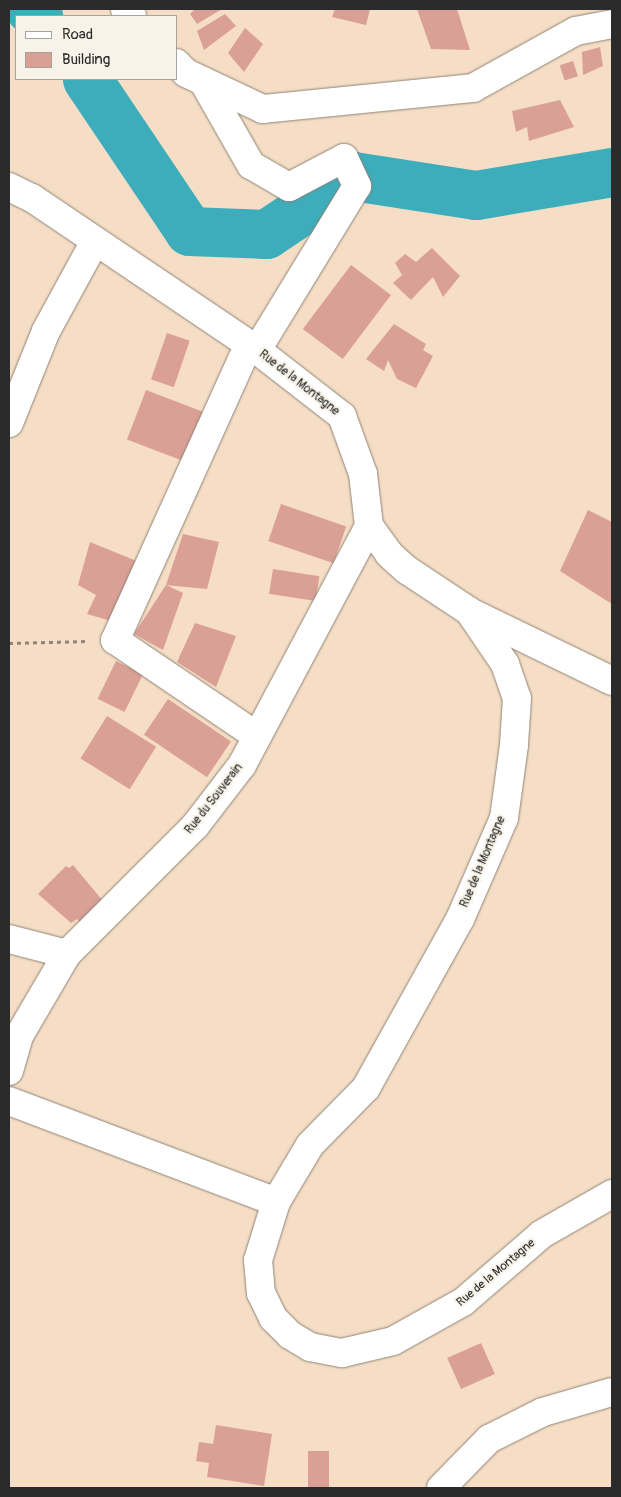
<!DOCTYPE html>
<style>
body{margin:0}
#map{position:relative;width:621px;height:1497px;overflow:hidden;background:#f5dec5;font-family:Pangolin,sans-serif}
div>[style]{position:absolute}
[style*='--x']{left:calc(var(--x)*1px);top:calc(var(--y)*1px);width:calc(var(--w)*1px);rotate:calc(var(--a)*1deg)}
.river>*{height:49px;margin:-24.5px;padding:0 24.5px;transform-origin:24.5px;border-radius:24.5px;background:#3dacbb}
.building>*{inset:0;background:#da9f95;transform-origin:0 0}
.path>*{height:3px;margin-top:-1.5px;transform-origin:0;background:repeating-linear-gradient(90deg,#908478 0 4px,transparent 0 8px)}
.roads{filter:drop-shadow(0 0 1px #908478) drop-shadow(0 0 1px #908478)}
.minor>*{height:28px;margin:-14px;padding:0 14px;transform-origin:14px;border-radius:14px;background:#fff}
span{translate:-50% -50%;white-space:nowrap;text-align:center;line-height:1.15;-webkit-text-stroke:4px #f7f3e8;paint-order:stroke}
.street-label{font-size:12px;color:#2b2b2b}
.frame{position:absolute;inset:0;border:10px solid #2b2b2b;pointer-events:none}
.legend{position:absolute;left:15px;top:15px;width:162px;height:65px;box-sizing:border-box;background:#f7f3e8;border:1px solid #a5a39c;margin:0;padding:6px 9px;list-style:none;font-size:15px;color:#2b2b2b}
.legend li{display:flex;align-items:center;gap:10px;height:25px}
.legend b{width:25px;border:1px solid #a5a39c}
</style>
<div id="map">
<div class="river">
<i style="--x:30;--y:9;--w:11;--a:41"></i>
<i style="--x:87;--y:79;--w:183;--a:56.1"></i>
<i style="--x:189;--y:231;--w:77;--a:2.2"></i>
<i style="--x:266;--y:234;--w:105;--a:-33.7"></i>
<i style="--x:353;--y:176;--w:124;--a:8.8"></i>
<i style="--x:476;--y:195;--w:138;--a:-9.6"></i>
</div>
<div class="building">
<i style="clip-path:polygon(195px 9px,222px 9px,197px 24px,190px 14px)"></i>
<i style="clip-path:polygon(335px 9px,370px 9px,366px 25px,332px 17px)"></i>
<i style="clip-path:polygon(417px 9px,457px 9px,470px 50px,431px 49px)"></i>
<i style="clip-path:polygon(225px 14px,236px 26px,204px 50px,197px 31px)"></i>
<i style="clip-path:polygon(245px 28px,263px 44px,244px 72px,228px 53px)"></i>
<i style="clip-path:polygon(600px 47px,603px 66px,583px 75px,582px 52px)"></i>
<i style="left:573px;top:61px;width:16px;height:14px;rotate:72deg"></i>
<i style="clip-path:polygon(560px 100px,574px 127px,529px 141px,527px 127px,516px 132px,512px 111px)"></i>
<i style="clip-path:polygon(432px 248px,460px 276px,443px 297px,433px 277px,411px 300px,393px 283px,402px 275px,395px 263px,405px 254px,416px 262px)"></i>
<i style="left:351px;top:265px;width:50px;height:80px;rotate:37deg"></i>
<i style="clip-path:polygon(394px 324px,426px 344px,423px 350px,433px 356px,416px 388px,397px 379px,388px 360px,384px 371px,366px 359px)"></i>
<i style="left:167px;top:333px;width:24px;height:49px;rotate:19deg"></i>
<i style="left:146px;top:390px;width:63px;height:53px;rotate:21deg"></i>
<i style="left:281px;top:504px;width:69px;height:39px;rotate:19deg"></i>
<i style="clip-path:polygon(588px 510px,612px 522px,612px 604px,560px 571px)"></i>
<i style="clip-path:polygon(183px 534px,219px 542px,207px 589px,166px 585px)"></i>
<i style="clip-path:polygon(90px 542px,139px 562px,111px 621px,87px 614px,96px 595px,78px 585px)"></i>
<i style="left:273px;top:569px;width:47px;height:25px;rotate:9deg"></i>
<i style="clip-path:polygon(166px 585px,183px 593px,163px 650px,134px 634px)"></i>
<i style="clip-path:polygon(195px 623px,236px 636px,216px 687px,177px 662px)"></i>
<i style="left:116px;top:661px;width:30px;height:42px;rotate:26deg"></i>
<i style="left:168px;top:699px;width:76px;height:43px;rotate:34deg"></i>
<i style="left:107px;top:716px;width:58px;height:50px;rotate:32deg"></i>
<i style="clip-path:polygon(73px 865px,103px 901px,80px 922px,77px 919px,71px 923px,38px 894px,66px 866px,69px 868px)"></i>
<i style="left:481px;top:1343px;width:34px;height:37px;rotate:66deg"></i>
<i style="clip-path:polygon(216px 1425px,272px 1434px,264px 1486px,207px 1477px,209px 1463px,196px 1461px,199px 1442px,213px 1444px)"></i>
<i style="left:308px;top:1451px;width:21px;height:37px"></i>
</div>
<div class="path">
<i style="--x:9;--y:643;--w:80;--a:-1.4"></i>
</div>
<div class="roads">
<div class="minor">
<i style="--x:125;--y:9;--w:10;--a:45"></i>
<i style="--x:176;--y:63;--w:14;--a:45"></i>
<i style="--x:186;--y:73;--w:85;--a:25.1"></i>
<i style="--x:263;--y:109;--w:211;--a:-5.7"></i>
<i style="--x:473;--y:88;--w:118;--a:-29"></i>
<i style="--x:576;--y:31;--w:37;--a:-11"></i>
<i style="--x:203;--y:81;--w:97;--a:60.3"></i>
<i style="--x:251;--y:165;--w:44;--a:30.1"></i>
<i style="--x:289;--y:187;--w:62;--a:-27.8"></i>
<i style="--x:344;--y:158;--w:31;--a:65"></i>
<i style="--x:357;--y:186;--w:192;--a:121.4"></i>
<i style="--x:9;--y:187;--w:25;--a:26"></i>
<i style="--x:32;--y:198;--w:272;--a:34"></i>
<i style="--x:257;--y:350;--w:108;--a:37.8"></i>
<i style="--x:342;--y:416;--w:62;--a:70.1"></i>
<i style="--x:363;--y:474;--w:52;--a:83.4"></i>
<i style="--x:369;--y:526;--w:34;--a:54"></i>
<i style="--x:389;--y:554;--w:24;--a:42"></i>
<i style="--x:407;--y:570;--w:74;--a:33.5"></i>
<i style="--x:469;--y:611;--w:64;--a:55.8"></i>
<i style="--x:505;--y:664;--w:36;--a:71"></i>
<i style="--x:517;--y:698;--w:47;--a:93.7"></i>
<i style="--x:514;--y:745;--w:74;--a:97.8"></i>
<i style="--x:504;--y:818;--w:110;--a:113.5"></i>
<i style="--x:460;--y:919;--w:193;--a:119.1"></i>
<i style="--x:366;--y:1088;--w:80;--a:134.5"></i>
<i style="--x:310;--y:1145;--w:66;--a:120.8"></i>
<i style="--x:276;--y:1202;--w:61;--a:107.2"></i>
<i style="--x:258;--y:1260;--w:33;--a:85"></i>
<i style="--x:261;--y:1293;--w:28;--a:64"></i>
<i style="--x:273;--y:1318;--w:24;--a:45"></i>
<i style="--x:290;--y:1335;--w:23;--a:31"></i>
<i style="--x:310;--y:1347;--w:33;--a:11"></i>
<i style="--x:342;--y:1353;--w:52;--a:-13.2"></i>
<i style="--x:393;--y:1341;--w:80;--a:-29.1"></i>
<i style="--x:463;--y:1302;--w:104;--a:-40.7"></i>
<i style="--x:542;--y:1234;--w:81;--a:-29.7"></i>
<i style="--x:248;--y:346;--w:323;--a:114.3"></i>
<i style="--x:115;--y:640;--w:171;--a:34.1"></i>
<i style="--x:9;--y:423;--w:99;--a:-68.1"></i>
<i style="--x:46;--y:331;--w:102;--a:-61.4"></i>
<i style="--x:474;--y:614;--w:153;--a:25.9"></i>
<i style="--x:9;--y:939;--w:60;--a:14.5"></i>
<i style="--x:9;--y:1071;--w:36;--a:-74"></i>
<i style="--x:19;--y:1036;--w:95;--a:-59.7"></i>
<i style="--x:67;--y:954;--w:181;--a:-45"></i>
<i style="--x:195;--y:826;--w:77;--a:-52.4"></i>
<i style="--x:242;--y:765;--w:271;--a:-62"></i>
<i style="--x:9;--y:1101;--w:285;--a:20.7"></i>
<i style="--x:441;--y:1488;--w:69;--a:-45.6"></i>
<i style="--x:489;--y:1439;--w:60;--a:-26.6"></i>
<i style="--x:543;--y:1412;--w:72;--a:-16.2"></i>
</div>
</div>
<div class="street-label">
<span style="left:299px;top:383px;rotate:38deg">Rue de la Montagne</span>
<span style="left:214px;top:799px;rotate:-52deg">Rue du Souverain</span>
<span style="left:483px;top:862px;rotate:-67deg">Rue de la Montagne</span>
<span style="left:496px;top:1273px;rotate:-40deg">Rue de la Montagne</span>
</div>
<div class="frame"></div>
<ul class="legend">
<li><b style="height:6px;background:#fff"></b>Road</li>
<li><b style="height:14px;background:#da9f95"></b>Building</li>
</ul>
</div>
